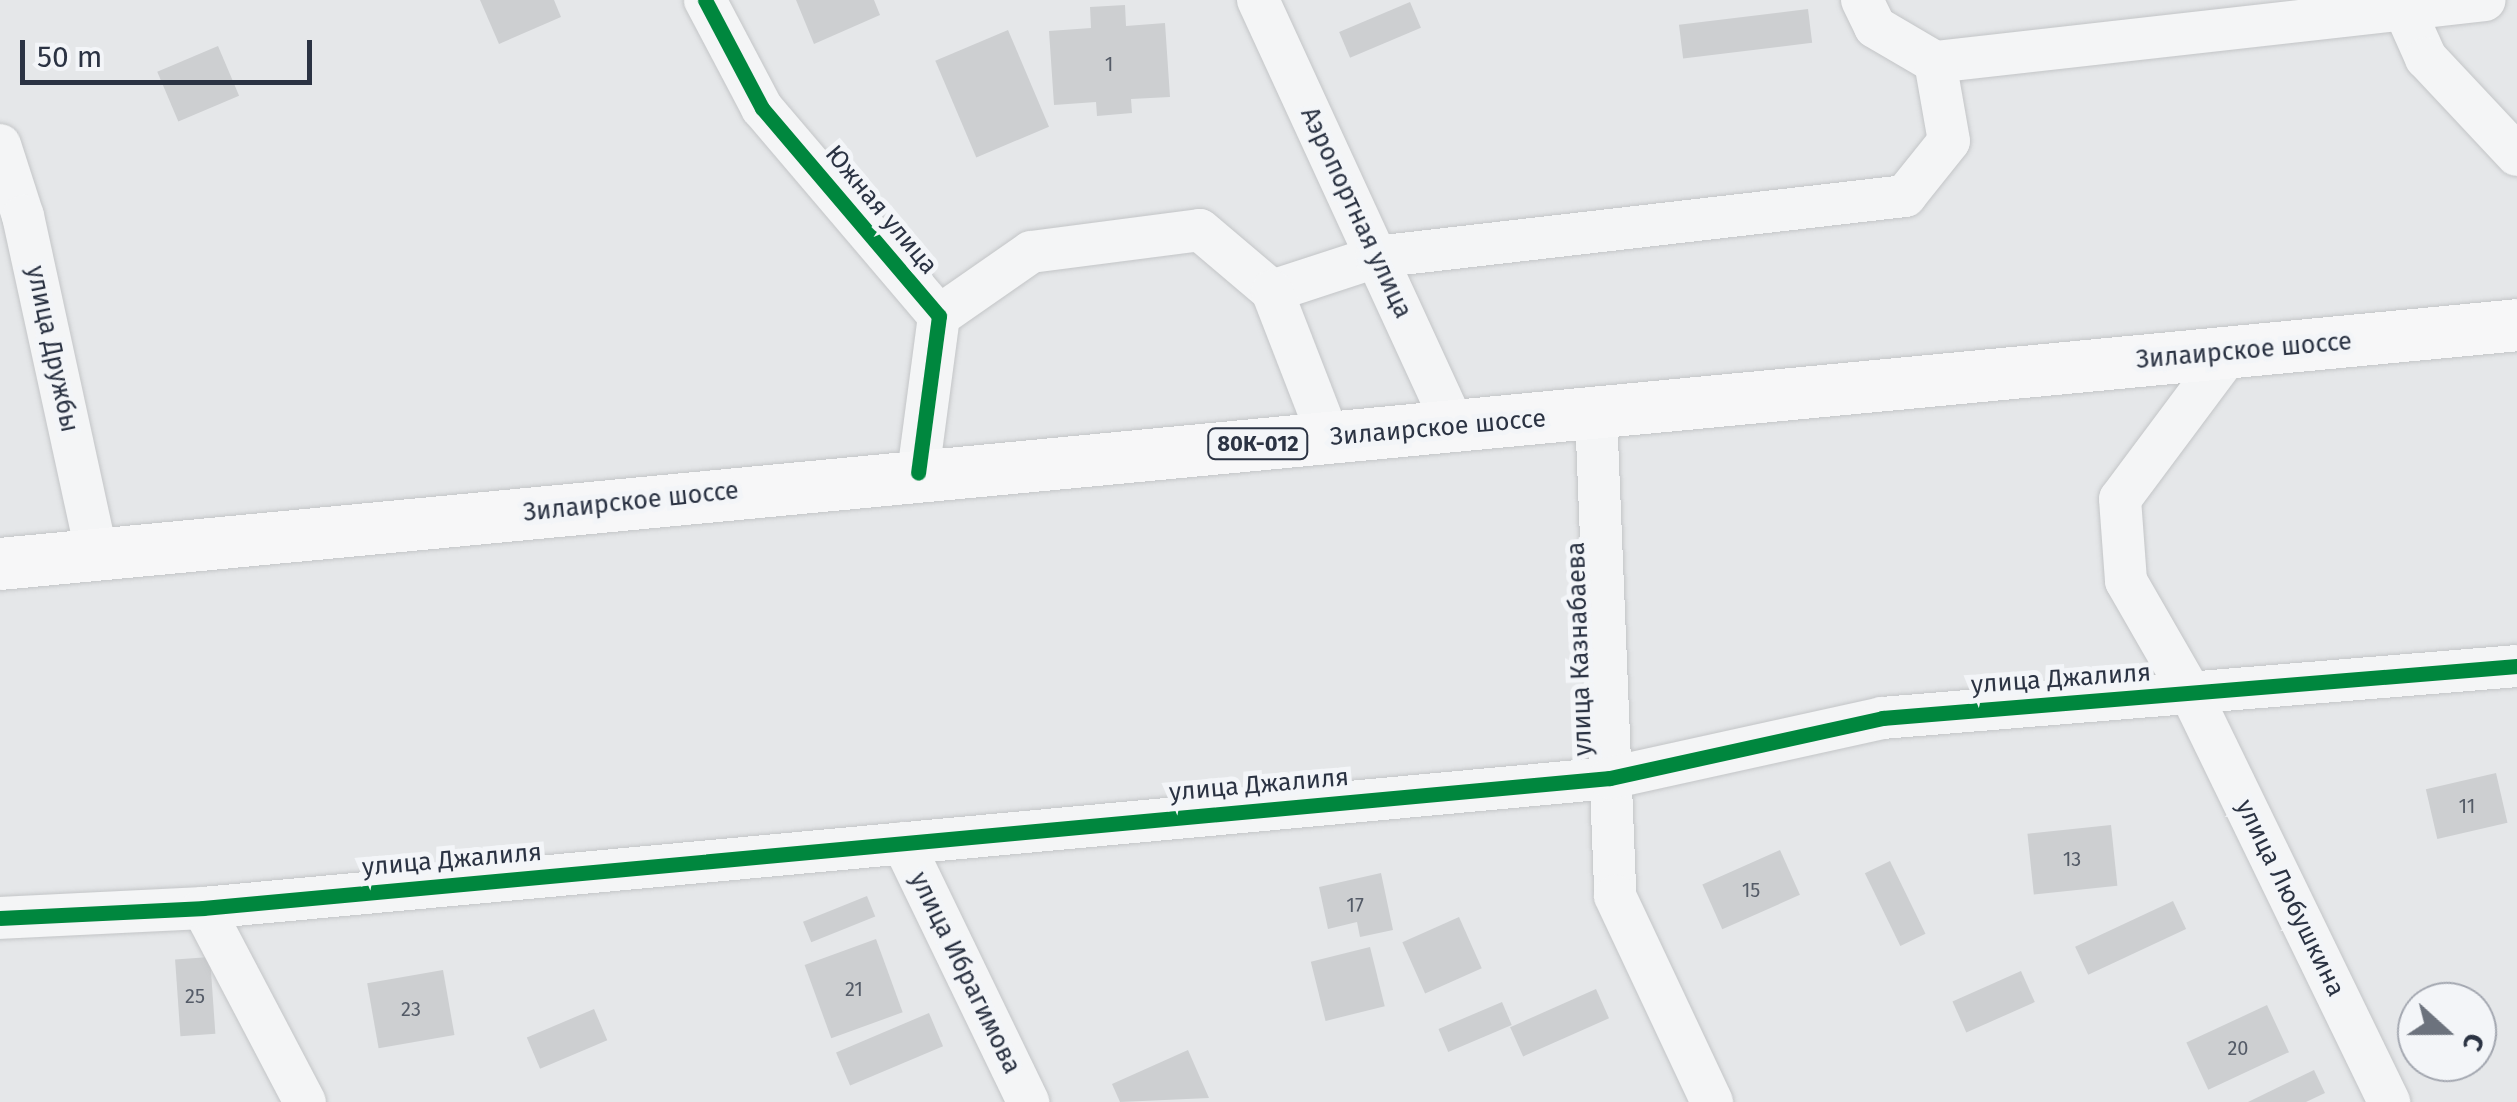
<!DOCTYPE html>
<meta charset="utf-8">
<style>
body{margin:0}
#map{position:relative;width:2517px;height:1102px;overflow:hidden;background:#e5e7e9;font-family:"Fira Sans",sans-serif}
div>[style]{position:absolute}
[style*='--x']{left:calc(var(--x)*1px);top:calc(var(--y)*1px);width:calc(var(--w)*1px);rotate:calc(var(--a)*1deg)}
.building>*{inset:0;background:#cdcfd1;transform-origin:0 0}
.roads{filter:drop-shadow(0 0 2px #c3c5c7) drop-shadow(0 0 2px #c3c5c7)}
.minor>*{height:42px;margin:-21px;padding:0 21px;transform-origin:21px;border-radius:21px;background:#f4f5f6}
.major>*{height:52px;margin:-26px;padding:0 26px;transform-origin:26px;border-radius:26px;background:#f7f7f8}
.cycleway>*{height:15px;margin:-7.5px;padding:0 7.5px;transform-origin:7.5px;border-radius:7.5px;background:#00873e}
span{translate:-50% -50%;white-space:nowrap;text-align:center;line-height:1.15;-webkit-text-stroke:10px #f3f5f8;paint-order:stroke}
.number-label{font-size:20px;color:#545b67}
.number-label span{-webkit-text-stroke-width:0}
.shield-label span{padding:2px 8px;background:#f3f5f8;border:2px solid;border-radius:8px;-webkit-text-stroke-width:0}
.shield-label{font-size:22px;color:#2b3343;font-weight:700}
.street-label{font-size:25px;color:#2b3343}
.north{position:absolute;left:2397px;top:982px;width:100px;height:100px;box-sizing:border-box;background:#f3f5f8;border:2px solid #a3a7b0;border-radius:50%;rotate:111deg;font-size:28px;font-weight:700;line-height:40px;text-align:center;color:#2b3343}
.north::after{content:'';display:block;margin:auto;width:35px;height:45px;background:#6c727d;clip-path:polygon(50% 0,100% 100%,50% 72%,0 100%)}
.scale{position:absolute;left:20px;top:40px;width:292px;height:45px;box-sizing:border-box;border:5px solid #2b3343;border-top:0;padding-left:12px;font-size:30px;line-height:35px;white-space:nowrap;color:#2b3343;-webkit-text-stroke:8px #f3f5f8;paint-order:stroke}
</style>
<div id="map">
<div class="building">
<i style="clip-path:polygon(480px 0,554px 0,561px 17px,499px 44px)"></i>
<i style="clip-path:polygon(796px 0,874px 0,880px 15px,814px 44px)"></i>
<i style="left:1410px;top:2px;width:28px;height:77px;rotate:67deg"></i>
<i style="clip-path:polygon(1125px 5px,1126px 26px,1165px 23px,1170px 97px,1131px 99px,1132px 113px,1097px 116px,1096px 102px,1054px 105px,1049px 31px,1091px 28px,1090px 7px)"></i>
<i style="left:1808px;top:9px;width:34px;height:130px;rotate:83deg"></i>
<i style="left:1008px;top:30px;width:105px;height:79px;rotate:67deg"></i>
<i style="left:218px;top:46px;width:54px;height:66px;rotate:67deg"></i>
<i style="left:2496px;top:773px;width:51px;height:72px;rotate:77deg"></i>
<i style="left:2111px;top:825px;width:61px;height:84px;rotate:84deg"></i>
<i style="left:1780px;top:850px;width:49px;height:85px;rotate:66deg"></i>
<i style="left:1890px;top:861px;width:81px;height:28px;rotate:64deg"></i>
<i style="clip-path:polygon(1381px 873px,1393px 930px,1360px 937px,1357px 922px,1328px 929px,1319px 887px)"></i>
<i style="left:867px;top:896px;width:22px;height:69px;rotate:68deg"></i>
<i style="left:2173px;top:901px;width:31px;height:108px;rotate:65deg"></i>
<i style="left:1459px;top:917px;width:56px;height:62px;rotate:66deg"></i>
<i style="left:876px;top:939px;width:78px;height:76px;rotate:70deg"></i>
<i style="left:1370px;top:947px;width:61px;height:61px;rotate:76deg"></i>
<i style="left:210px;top:957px;width:77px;height:35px;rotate:86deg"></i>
<i style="left:443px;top:970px;width:66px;height:77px;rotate:80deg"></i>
<i style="left:2021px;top:971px;width:34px;height:75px;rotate:66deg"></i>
<i style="left:1596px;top:989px;width:32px;height:94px;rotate:66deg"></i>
<i style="left:1502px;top:1002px;width:25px;height:69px;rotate:67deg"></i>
<i style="left:2267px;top:1005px;width:52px;height:89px;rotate:65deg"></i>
<i style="left:594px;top:1009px;width:34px;height:73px;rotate:67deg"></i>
<i style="left:929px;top:1013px;width:36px;height:101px;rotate:67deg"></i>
<i style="clip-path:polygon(1188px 1050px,1209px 1098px,1120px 1102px,1112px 1084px)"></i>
<i style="clip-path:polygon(2314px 1070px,2325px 1093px,2306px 1102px,2248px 1102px)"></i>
</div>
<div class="roads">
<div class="minor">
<i style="--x:705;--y:0;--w:122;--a:62.2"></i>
<i style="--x:762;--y:108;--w:273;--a:49.6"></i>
<i style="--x:939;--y:316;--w:158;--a:97.6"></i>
<i style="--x:1258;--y:0;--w:470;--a:65.3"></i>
<i style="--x:1862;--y:0;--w:30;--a:64"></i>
<i style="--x:1875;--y:27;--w:69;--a:30.3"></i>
<i style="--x:1935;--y:62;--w:553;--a:-6.43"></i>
<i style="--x:2400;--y:0;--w:64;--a:65.9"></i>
<i style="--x:2426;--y:58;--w:133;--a:46.8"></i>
<i style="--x:0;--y:145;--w:75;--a:72.1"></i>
<i style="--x:23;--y:216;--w:346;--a:77.7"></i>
<i style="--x:1272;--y:291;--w:109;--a:-18.1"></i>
<i style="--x:1376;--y:257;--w:533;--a:-6.58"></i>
<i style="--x:1905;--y:196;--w:70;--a:-51.3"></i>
<i style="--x:1949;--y:141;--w:80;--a:-100"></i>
<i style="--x:939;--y:316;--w:112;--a:-34.8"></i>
<i style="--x:1031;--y:252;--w:170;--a:-7.4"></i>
<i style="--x:1200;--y:230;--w:94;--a:40.3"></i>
<i style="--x:1272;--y:291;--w:158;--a:68.8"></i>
<i style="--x:2229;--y:353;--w:182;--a:126.7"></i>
<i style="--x:2120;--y:499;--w:82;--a:85.8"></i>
<i style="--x:2126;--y:581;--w:130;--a:60.1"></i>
<i style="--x:2191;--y:694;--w:454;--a:64.1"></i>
<i style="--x:1596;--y:413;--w:483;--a:87.7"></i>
<i style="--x:1615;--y:896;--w:228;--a:64.8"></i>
<i style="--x:903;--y:843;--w:288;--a:64.2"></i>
<i style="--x:203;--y:908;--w:219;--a:62.3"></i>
<i style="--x:0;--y:918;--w:203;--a:-2.8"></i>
<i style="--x:203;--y:908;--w:1413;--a:-5.28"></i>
<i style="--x:1610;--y:778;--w:279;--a:-12.4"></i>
<i style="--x:1882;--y:718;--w:637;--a:-4.68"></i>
</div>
<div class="major">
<i style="--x:0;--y:564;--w:2528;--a:-5.42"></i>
</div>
</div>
<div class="cycleway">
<i style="--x:705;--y:0;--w:122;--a:62.2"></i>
<i style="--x:762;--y:108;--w:273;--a:49.6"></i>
<i style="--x:939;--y:316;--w:158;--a:97.6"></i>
<i style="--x:0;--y:918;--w:203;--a:-2.8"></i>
<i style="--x:203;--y:908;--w:1413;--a:-5.28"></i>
<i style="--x:1610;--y:778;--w:279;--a:-12.4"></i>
<i style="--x:1882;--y:718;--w:637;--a:-4.68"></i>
</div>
<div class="number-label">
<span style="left:1109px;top:64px">1</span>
<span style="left:2467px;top:806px">11</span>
<span style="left:2072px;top:859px">13</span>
<span style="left:1751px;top:890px">15</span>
<span style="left:1355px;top:905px">17</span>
<span style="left:854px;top:989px">21</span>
<span style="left:195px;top:996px">25</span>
<span style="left:411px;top:1009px">23</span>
<span style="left:2238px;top:1048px">20</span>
</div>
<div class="shield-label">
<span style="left:1258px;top:444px">80К-012</span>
</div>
<div class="street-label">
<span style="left:881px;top:210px;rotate:50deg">Южная улица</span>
<span style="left:1356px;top:213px;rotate:65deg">Аэропортная улица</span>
<span style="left:52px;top:349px;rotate:78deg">улица Дружбы</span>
<span style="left:2244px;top:351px;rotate:-5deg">Зилаирское шоссе</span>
<span style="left:1438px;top:428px;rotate:-5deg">Зилаирское шоссе</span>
<span style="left:631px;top:502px;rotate:-6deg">Зилаирское шоссе</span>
<span style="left:1580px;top:649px;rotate:-92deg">улица Казнабаева</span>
<span style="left:2061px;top:679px;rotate:-4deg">улица Джалиля</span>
<span style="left:1259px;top:785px;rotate:-5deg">улица Джалиля</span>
<span style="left:452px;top:860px;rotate:-5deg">улица Джалиля</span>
<span style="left:2290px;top:898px;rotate:64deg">улица Любушкина</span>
<span style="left:965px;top:973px;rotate:64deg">улица Ибрагимова</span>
</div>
<div class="north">С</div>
<div class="scale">50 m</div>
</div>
